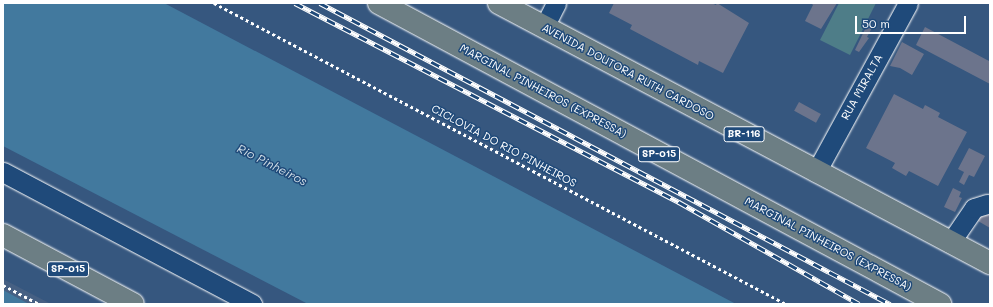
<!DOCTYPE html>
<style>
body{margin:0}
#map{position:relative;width:993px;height:307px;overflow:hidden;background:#36577f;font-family:Mali,sans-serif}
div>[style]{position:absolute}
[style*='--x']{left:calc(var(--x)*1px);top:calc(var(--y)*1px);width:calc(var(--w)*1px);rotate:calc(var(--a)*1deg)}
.built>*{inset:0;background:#466083}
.green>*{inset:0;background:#4e7d88}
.water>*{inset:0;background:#42799e}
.building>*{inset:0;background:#6c748c;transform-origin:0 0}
.path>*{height:2.5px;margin-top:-1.25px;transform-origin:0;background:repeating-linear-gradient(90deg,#fff 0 3px,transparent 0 6px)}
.roads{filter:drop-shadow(0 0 1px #fff) drop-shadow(0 0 1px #fff)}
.minor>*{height:19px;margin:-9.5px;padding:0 9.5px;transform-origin:9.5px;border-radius:9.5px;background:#1f4a7a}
.highway>*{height:22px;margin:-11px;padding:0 11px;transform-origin:11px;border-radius:11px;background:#6c7e84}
.rail>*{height:4.5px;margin-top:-2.25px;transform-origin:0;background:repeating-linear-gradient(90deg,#1f4a7a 0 9px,#fff 0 18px);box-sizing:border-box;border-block:1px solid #fff}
span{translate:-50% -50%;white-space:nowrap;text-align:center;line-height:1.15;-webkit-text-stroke:3px #1f4a7a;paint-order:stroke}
.shield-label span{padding:1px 3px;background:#1f4a7a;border:1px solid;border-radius:3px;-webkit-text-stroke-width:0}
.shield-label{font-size:10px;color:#fff;font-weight:700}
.street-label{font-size:11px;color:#fff}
.water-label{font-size:12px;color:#d0dee7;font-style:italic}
.frame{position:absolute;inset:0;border:4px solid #fff;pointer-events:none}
.scale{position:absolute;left:855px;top:16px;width:111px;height:18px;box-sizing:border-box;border:2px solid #fff;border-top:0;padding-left:5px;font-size:12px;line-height:14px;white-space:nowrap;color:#fff;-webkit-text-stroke:3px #1f4a7a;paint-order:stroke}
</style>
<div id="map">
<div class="built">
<i style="clip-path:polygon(3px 279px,51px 304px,3px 304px)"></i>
</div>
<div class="green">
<i style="clip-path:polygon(839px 3px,876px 3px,850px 55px,820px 40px)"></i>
</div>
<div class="water">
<i style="clip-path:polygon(3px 3px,164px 3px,736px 304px,308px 304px,3px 146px)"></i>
<i style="clip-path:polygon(3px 290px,29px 304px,3px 304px)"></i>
</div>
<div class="building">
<i style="clip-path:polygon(614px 3px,711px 3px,716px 5px,717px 3px,749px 23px,723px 73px,699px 61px,698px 65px,630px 29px,632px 25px,609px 13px)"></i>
<i style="clip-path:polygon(811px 3px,837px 3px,821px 29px,805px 21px,813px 5px)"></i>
<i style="clip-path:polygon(868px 23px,873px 26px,867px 37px,869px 38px,859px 52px,855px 50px)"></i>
<i style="clip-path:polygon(925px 27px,989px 61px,990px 58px,990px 84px,916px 45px)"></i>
<i style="clip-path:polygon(902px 42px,924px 54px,912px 75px,900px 68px,890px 66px)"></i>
<i style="clip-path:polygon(894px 94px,923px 109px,925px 105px,940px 113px,938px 117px,967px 132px,938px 186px,909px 171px,906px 176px,892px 168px,895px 163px,866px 148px)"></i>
<i style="left:799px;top:102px;width:25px;height:10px;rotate:29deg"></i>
<i style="clip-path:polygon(969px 148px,985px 156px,974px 177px,969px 175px,964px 185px,959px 182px,964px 172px,958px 169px)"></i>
<i style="clip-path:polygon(953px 188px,961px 192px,959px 197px,962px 198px,955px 212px,944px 207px)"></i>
<i style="clip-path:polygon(990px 197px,990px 228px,978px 221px)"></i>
</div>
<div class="path">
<i style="--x:214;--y:3;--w:646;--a:27.75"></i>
<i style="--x:3;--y:285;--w:41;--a:27.8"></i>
</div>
<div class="roads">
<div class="minor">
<i style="--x:544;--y:27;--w:27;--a:-63"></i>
<i style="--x:3;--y:172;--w:282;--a:27.9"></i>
<i style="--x:816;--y:172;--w:192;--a:-61.4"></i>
<i style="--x:950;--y:243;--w:42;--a:-55.6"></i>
<i style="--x:974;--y:208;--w:14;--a:-17"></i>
</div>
<div class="highway">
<i style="--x:379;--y:3;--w:637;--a:28.22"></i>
<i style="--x:499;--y:3;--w:556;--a:27.9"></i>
<i style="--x:3;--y:235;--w:147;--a:28"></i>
</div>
</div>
<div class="rail">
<i style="--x:295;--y:3;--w:433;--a:27.4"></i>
<i style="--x:679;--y:202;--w:207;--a:29.5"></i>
<i style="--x:320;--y:3;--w:645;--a:27.84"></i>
</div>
<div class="shield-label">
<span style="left:744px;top:134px">BR-116</span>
<span style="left:659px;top:154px">SP-015</span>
<span style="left:68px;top:269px">SP-015</span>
</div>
<div class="street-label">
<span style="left:628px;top:72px;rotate:28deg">AVENIDA DOUTORA RUTH CARDOSO</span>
<span style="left:862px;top:87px;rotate:-61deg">RUA MIRALTA</span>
<span style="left:543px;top:91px;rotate:28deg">MARGINAL PINHEIROS (EXPRESSA)</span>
<span style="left:504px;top:146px;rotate:28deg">CICLOVIA DO RIO PINHEIROS</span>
<span style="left:828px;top:244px;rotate:28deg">MARGINAL PINHEIROS (EXPRESSA)</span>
</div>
<div class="water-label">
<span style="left:272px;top:165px;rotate:27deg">Rio Pinheiros</span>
</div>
<div class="frame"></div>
<div class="scale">50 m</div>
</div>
